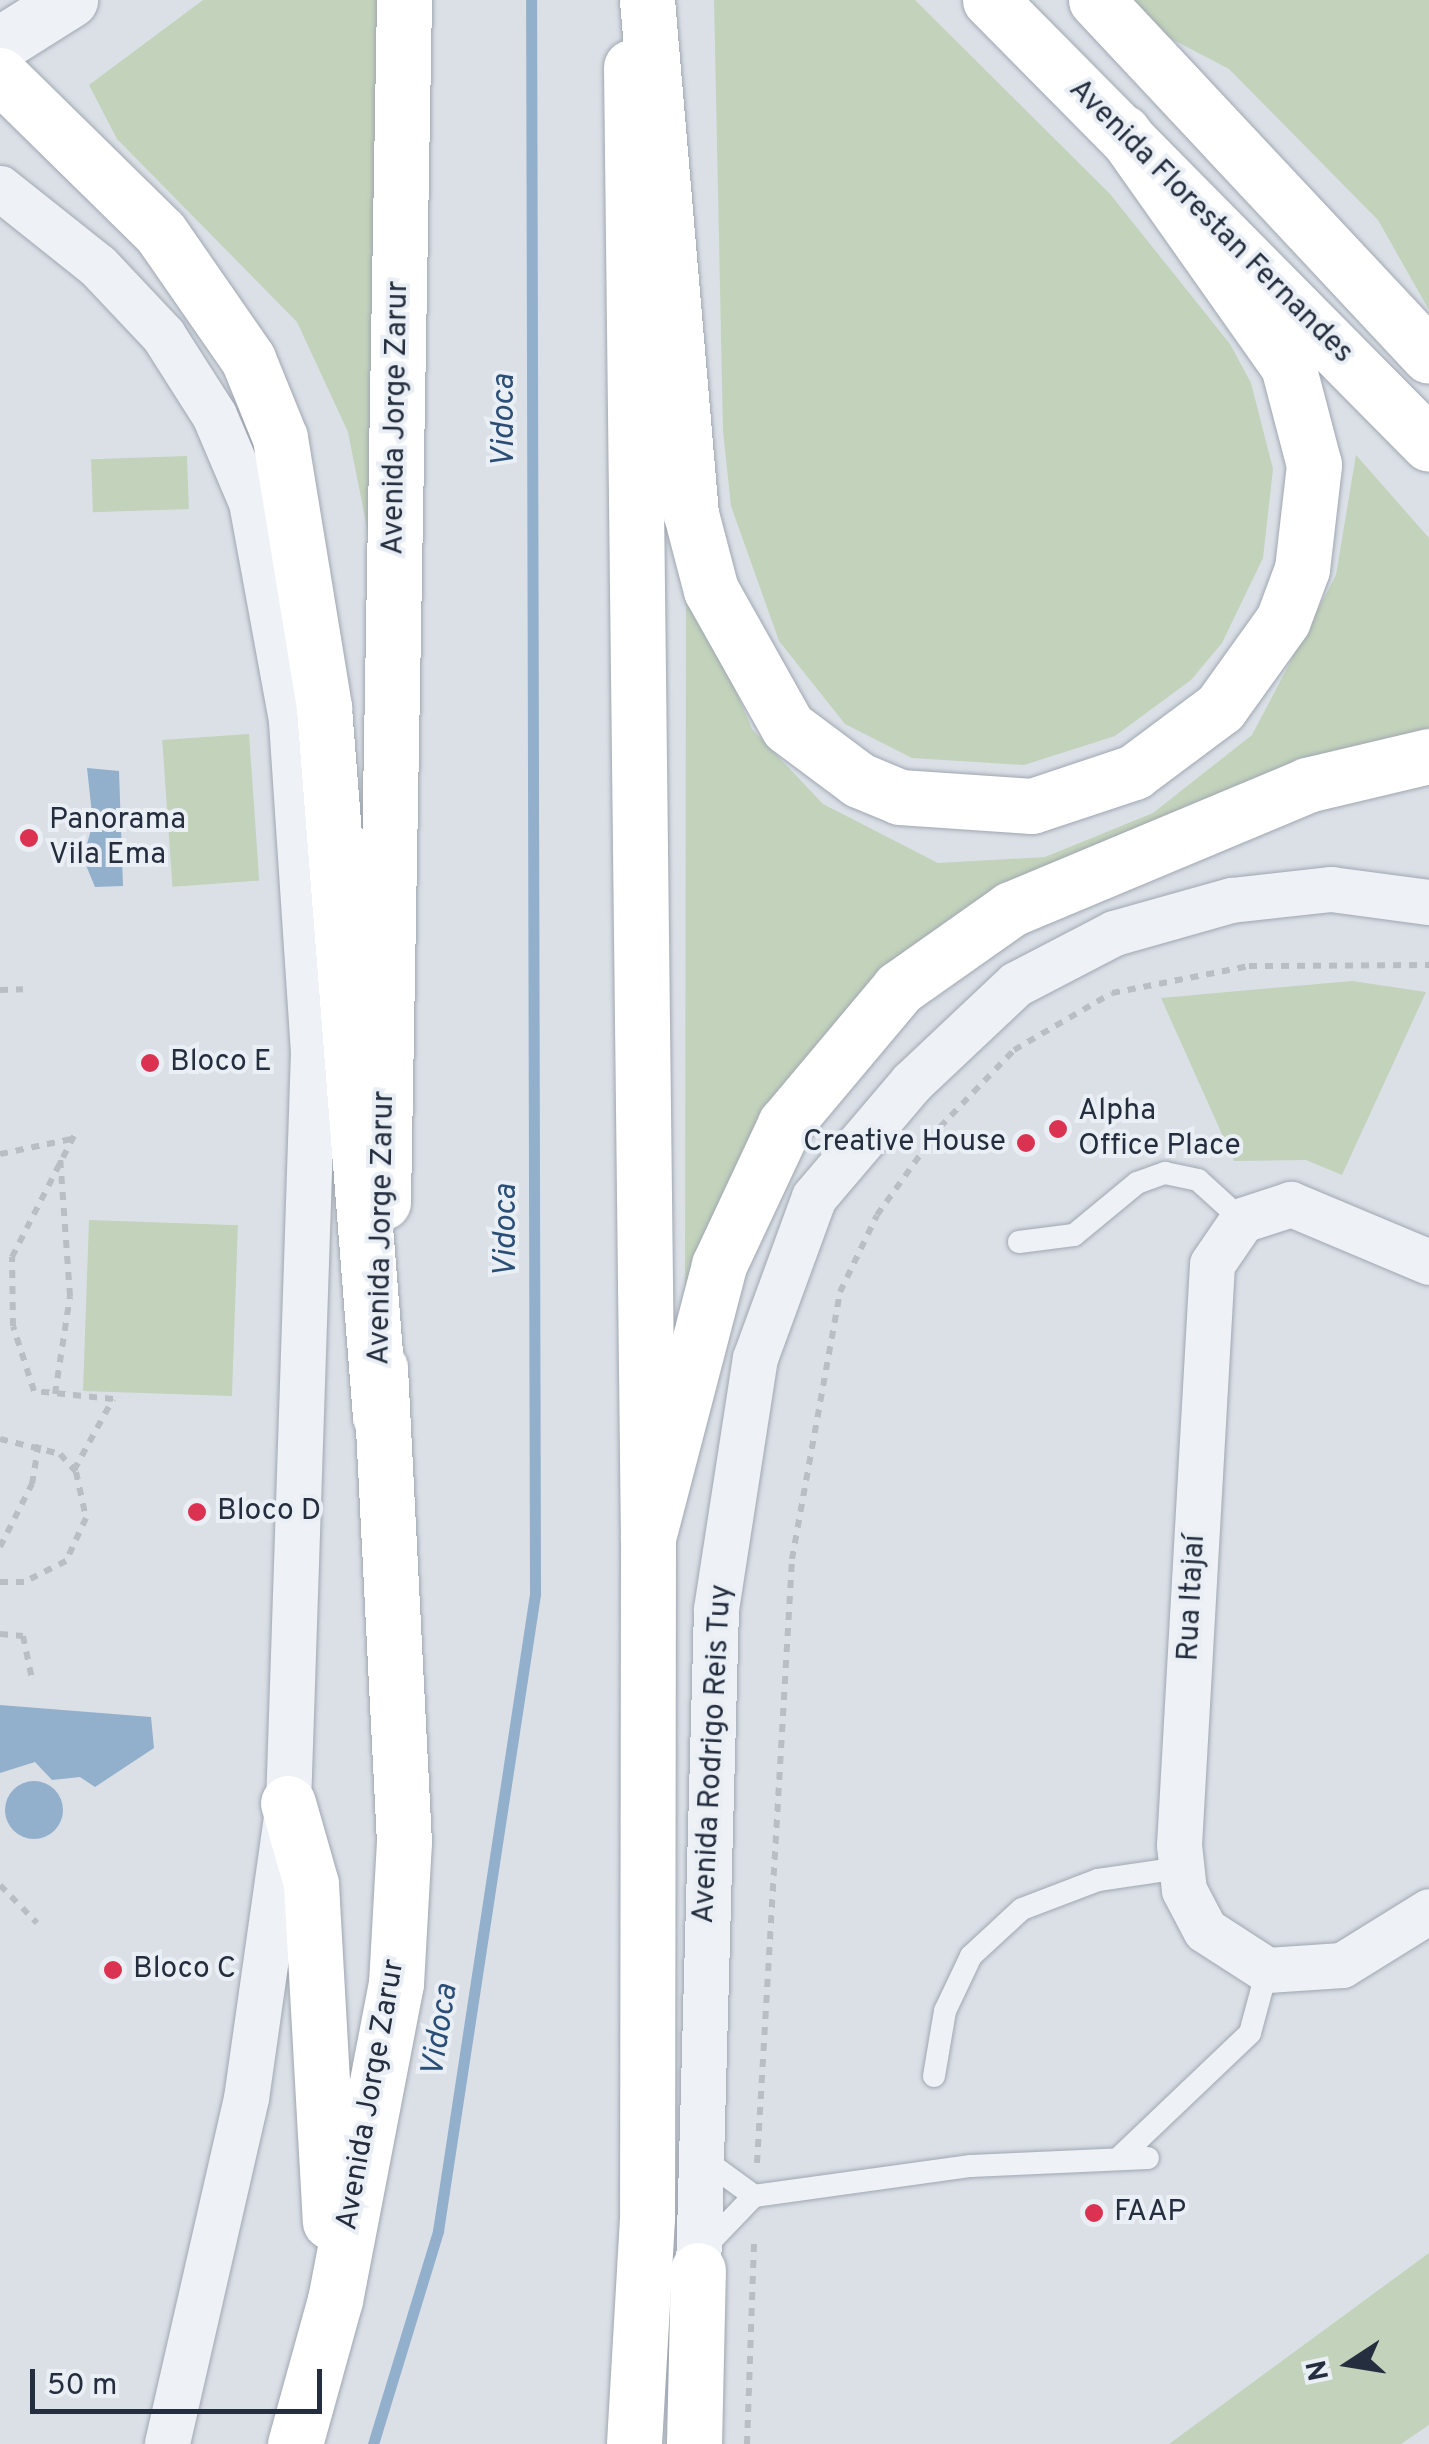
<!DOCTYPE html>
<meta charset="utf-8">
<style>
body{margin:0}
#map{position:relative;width:1429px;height:2444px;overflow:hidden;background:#dbe0e7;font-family:Overpass,sans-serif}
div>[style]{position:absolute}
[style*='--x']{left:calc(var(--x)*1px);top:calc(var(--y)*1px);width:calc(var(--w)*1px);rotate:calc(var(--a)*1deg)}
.green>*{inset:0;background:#c2d2bb;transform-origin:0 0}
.water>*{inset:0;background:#92afcb}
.round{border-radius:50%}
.stream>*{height:11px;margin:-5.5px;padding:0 5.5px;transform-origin:5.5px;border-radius:5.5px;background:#92afcb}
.path>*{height:6px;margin-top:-3px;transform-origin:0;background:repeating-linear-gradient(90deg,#b9bec5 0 8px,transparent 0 16px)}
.roads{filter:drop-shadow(0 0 2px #a0a7b1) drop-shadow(0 0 2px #a0a7b1)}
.service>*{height:22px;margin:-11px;padding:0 11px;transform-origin:11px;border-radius:11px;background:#eef1f5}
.minor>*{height:45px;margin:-22.5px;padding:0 22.5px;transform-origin:22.5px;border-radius:22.5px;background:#eef1f5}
.tertiary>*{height:55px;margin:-27.5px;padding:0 27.5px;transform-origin:27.5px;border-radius:27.5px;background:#eef1f5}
.primary>*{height:55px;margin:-27.5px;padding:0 27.5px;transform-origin:27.5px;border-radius:27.5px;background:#fff}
.trunk>*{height:55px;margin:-27.5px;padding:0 27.5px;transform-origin:27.5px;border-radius:27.5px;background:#fff}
.motorway>*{height:55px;margin:-27.5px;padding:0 27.5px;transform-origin:27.5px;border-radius:27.5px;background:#fff}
.dots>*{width:28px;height:28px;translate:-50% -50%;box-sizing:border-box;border:5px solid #eaeff5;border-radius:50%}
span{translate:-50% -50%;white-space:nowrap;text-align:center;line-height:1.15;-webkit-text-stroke:8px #eaeff5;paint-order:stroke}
.street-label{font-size:30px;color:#242e3e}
.poi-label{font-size:30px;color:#242e3e}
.left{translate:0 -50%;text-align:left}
.right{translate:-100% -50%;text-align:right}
.water-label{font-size:32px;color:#2a4e76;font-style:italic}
.north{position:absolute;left:1299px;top:2314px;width:100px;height:100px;-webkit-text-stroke:8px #eaeff5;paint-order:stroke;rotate:258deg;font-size:28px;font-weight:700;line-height:40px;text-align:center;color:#242e3e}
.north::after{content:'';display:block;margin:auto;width:35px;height:45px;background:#242e3e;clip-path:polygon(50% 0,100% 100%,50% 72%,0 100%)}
.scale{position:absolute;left:30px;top:2369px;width:292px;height:45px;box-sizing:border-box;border:5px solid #242e3e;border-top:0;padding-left:12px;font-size:30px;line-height:35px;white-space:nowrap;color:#242e3e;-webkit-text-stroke:8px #eaeff5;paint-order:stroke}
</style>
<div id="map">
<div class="green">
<i style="clip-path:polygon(203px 0,393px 0,372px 553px,348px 432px,297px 322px,117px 139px,89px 85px)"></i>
<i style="clip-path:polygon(714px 0,915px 0,1110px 194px,1230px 344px,1251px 383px,1273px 469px,1263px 558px,1222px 643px,1191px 680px,1115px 736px,1024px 765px,912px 758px,845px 724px,779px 641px,731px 506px,723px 431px)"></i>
<i style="clip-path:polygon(1131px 0,1429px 0,1429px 310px,1378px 220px,1229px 69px,1166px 36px)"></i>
<i style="clip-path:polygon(1356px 455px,1429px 538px,1429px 736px,875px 993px,685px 1320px,686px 569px,752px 729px,823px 804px,938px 863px,1045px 857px,1153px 813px,1252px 735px,1336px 575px)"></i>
<i style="left:187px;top:456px;width:53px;height:96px;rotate:88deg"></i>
<i style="left:249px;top:734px;width:147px;height:87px;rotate:86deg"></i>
<i style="clip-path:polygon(1352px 981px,1426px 992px,1342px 1175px,1306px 1160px,1234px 1161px,1161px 998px)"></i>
<i style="left:89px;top:1220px;width:149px;height:171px;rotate:2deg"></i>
<i style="clip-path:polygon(1429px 2253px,1429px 2425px,1401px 2444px,1169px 2444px)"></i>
</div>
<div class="water">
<i style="clip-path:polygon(87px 768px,119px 771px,123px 886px,95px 887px,83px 858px,93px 823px)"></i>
<i style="clip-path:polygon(0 1705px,151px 1717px,154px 1748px,95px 1787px,80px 1777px,52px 1780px,35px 1762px,0 1773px)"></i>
<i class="round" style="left:5px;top:1781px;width:58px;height:58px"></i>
</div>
<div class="stream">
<i style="--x:373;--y:2444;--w:223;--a:-73"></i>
<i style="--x:438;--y:2231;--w:644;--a:-81.34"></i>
<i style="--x:535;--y:1594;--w:1594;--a:-90.14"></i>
</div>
<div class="path">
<i style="--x:0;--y:990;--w:23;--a:-2"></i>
<i style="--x:0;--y:1154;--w:73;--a:-11.9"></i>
<i style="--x:55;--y:1394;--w:99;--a:-81.3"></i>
<i style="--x:70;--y:1296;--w:140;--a:-94.1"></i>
<i style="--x:0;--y:1439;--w:62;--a:14"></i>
<i style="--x:60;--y:1454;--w:24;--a:48"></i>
<i style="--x:76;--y:1472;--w:47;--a:77.7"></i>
<i style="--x:86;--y:1518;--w:47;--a:114.9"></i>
<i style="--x:66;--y:1561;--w:47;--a:153.4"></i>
<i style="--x:24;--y:1582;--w:24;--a:180"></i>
<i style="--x:74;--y:1470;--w:81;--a:-61.2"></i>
<i style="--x:113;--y:1399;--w:79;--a:-174.2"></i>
<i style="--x:34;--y:1391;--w:68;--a:-107.9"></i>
<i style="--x:13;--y:1326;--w:69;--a:-90.8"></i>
<i style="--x:12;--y:1257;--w:138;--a:-62.9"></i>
<i style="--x:0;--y:1547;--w:71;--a:-63.1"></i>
<i style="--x:32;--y:1484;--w:43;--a:-80.5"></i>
<i style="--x:0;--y:1634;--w:23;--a:5"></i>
<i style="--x:23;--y:1636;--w:44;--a:78.2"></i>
<i style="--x:0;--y:1885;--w:53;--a:45.8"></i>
<i style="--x:757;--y:2163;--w:605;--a:-86.68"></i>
<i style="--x:792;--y:1559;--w:271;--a:-79.8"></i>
<i style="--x:840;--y:1292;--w:85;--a:-64.3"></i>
<i style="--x:877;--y:1215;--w:108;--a:-54.4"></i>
<i style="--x:940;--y:1127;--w:107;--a:-46.1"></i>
<i style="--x:1014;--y:1050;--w:113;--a:-30.2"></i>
<i style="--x:1112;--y:993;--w:140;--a:-11.1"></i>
<i style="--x:1249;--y:966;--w:180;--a:-0.3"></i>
<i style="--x:747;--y:2444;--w:204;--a:-88"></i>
</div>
<div class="roads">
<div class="service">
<i style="--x:1019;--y:1242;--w:55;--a:-7.3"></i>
<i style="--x:1074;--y:1235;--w:82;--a:-39.5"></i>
<i style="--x:1137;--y:1183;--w:30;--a:-20"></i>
<i style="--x:1165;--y:1173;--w:34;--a:12"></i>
<i style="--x:1198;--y:1180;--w:59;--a:42.3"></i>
<i style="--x:934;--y:2076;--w:66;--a:-80.4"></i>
<i style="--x:945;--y:2011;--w:61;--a:-64.7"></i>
<i style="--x:971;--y:1956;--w:69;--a:-42.7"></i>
<i style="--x:1022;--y:1909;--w:81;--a:-20.9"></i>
<i style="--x:1098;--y:1880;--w:82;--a:-8.4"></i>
<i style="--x:1121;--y:2156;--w:178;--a:-43.6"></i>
<i style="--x:1250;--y:2033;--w:65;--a:-74.9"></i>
<i style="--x:706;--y:2161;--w:59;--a:36.1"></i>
<i style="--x:706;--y:2246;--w:69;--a:-46.2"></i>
<i style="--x:754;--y:2196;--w:219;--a:-7.9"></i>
<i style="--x:971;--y:2166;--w:177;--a:-2.6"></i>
</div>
<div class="minor">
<i style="--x:0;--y:188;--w:125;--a:38.5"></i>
<i style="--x:98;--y:266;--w:95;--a:46.7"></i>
<i style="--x:163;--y:335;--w:95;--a:57.5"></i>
<i style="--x:214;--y:415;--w:95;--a:67"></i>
<i style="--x:251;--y:502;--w:223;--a:79.6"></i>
<i style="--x:291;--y:721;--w:331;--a:86.2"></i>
<i style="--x:313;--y:1051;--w:752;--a:91.9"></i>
<i style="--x:288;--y:1803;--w:298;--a:98.1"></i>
<i style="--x:246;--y:2098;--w:355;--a:102.9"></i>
<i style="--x:1429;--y:1262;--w:150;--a:-157.2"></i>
<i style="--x:1291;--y:1204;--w:52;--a:161.9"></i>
<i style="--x:1242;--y:1220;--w:53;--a:124.3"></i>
<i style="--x:1212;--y:1264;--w:582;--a:93.25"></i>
<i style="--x:1179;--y:1845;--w:45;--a:83.7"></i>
<i style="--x:1184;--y:1890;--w:45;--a:62.3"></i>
<i style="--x:1205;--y:1930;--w:74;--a:32.8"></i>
<i style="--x:1267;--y:1970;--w:75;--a:-3.8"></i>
<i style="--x:1342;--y:1965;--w:102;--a:-31.8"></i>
<i style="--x:698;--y:2270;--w:661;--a:-88.44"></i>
<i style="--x:716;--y:1609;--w:254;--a:-81.2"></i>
<i style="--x:755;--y:1358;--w:171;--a:-69.9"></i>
<i style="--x:814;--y:1197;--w:151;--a:-49.6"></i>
<i style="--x:912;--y:1082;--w:143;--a:-43.3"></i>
<i style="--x:1016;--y:984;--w:110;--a:-27.5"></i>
<i style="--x:1114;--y:933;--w:122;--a:-15.8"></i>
<i style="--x:1231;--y:900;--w:101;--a:-6.3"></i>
<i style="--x:1331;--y:889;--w:99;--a:7.6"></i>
</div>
<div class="tertiary">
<i style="--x:0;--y:44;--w:83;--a:-32.2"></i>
</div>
<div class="primary">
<i style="--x:631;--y:67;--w:1471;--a:89.34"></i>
<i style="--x:648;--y:1538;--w:680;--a:90.08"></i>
<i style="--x:647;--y:2218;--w:226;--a:93.3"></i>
<i style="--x:383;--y:1202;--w:1202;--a:-89"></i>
<i style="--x:288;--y:1803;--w:84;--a:74.1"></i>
<i style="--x:311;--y:1884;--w:338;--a:86.8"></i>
<i style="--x:295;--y:2444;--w:149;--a:-74.5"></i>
<i style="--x:335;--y:2300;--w:322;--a:-79.1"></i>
<i style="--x:396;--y:1984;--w:142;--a:-86.8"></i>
<i style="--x:404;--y:1842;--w:475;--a:-92.9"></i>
<i style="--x:694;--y:2444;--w:174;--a:-88.7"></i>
</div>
<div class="trunk">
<i style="--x:990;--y:0;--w:624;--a:45.32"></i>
<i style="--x:1096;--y:0;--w:487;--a:46.9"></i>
<i style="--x:0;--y:75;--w:224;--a:44.5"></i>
<i style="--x:160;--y:232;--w:155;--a:55.3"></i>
<i style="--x:248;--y:359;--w:85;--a:67.9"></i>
<i style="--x:280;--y:438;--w:274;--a:80.7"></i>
<i style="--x:324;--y:708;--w:711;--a:85.48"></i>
<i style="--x:648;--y:1538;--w:282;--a:-75.4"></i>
<i style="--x:719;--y:1265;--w:156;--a:-64.9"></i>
<i style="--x:785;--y:1124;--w:177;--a:-50"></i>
<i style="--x:899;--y:988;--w:137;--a:-35.2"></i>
<i style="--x:1011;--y:909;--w:321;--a:-22.7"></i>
<i style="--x:1307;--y:785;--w:125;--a:-13.4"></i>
</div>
<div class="motorway">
<i style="--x:647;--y:0;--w:516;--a:85.11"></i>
<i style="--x:691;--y:514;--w:79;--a:75.3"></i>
<i style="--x:711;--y:590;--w:157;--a:60.7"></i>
<i style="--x:788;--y:727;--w:89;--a:36.7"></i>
<i style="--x:859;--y:780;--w:44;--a:22.5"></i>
<i style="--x:900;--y:797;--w:132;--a:3.9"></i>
<i style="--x:1032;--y:806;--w:108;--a:-18.4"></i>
<i style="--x:1134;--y:772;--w:107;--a:-36.7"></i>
<i style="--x:1220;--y:708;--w:108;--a:-54.4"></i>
<i style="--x:1283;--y:620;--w:54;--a:-69.6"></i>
<i style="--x:1302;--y:569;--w:105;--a:-83.4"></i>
<i style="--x:1314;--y:465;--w:102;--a:-104.7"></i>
<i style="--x:1288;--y:366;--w:286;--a:-125.2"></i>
</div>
</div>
<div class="dots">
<i style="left:29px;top:838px;background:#da3250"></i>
<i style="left:150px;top:1063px;background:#da3250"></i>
<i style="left:1058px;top:1129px;background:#da3250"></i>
<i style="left:1026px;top:1143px;background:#da3250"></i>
<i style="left:197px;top:1512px;background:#da3250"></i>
<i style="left:113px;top:1970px;background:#da3250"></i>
<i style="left:1094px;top:2213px;background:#da3250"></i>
</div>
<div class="street-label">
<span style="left:1210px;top:222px;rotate:45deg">Avenida Florestan Fernandes</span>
<span style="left:397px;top:418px;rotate:-89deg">Avenida Jorge Zarur</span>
<span style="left:383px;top:1228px;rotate:-89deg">Avenida Jorge Zarur</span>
<span style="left:1193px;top:1598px;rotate:-87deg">Rua Itajaí</span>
<span style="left:714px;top:1754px;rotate:-87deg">Avenida Rodrigo Reis Tuy</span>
<span style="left:372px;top:2095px;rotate:-80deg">Avenida Jorge Zarur</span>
</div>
<div class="poi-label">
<span class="left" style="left:49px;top:838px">Panorama<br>Vila Ema</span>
<span class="left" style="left:170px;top:1063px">Bloco E</span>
<span class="left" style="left:1078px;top:1129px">Alpha<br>Office Place</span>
<span class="right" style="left:1006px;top:1143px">Creative House</span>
<span class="left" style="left:217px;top:1512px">Bloco D</span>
<span class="left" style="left:133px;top:1970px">Bloco C</span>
<span class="left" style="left:1114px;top:2213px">FAAP</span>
</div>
<div class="water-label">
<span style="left:505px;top:421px;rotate:-90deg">Vidoca</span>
<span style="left:507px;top:1231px;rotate:-90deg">Vidoca</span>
<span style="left:441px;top:2031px;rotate:-81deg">Vidoca</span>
</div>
<div class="north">N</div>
<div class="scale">50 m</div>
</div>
